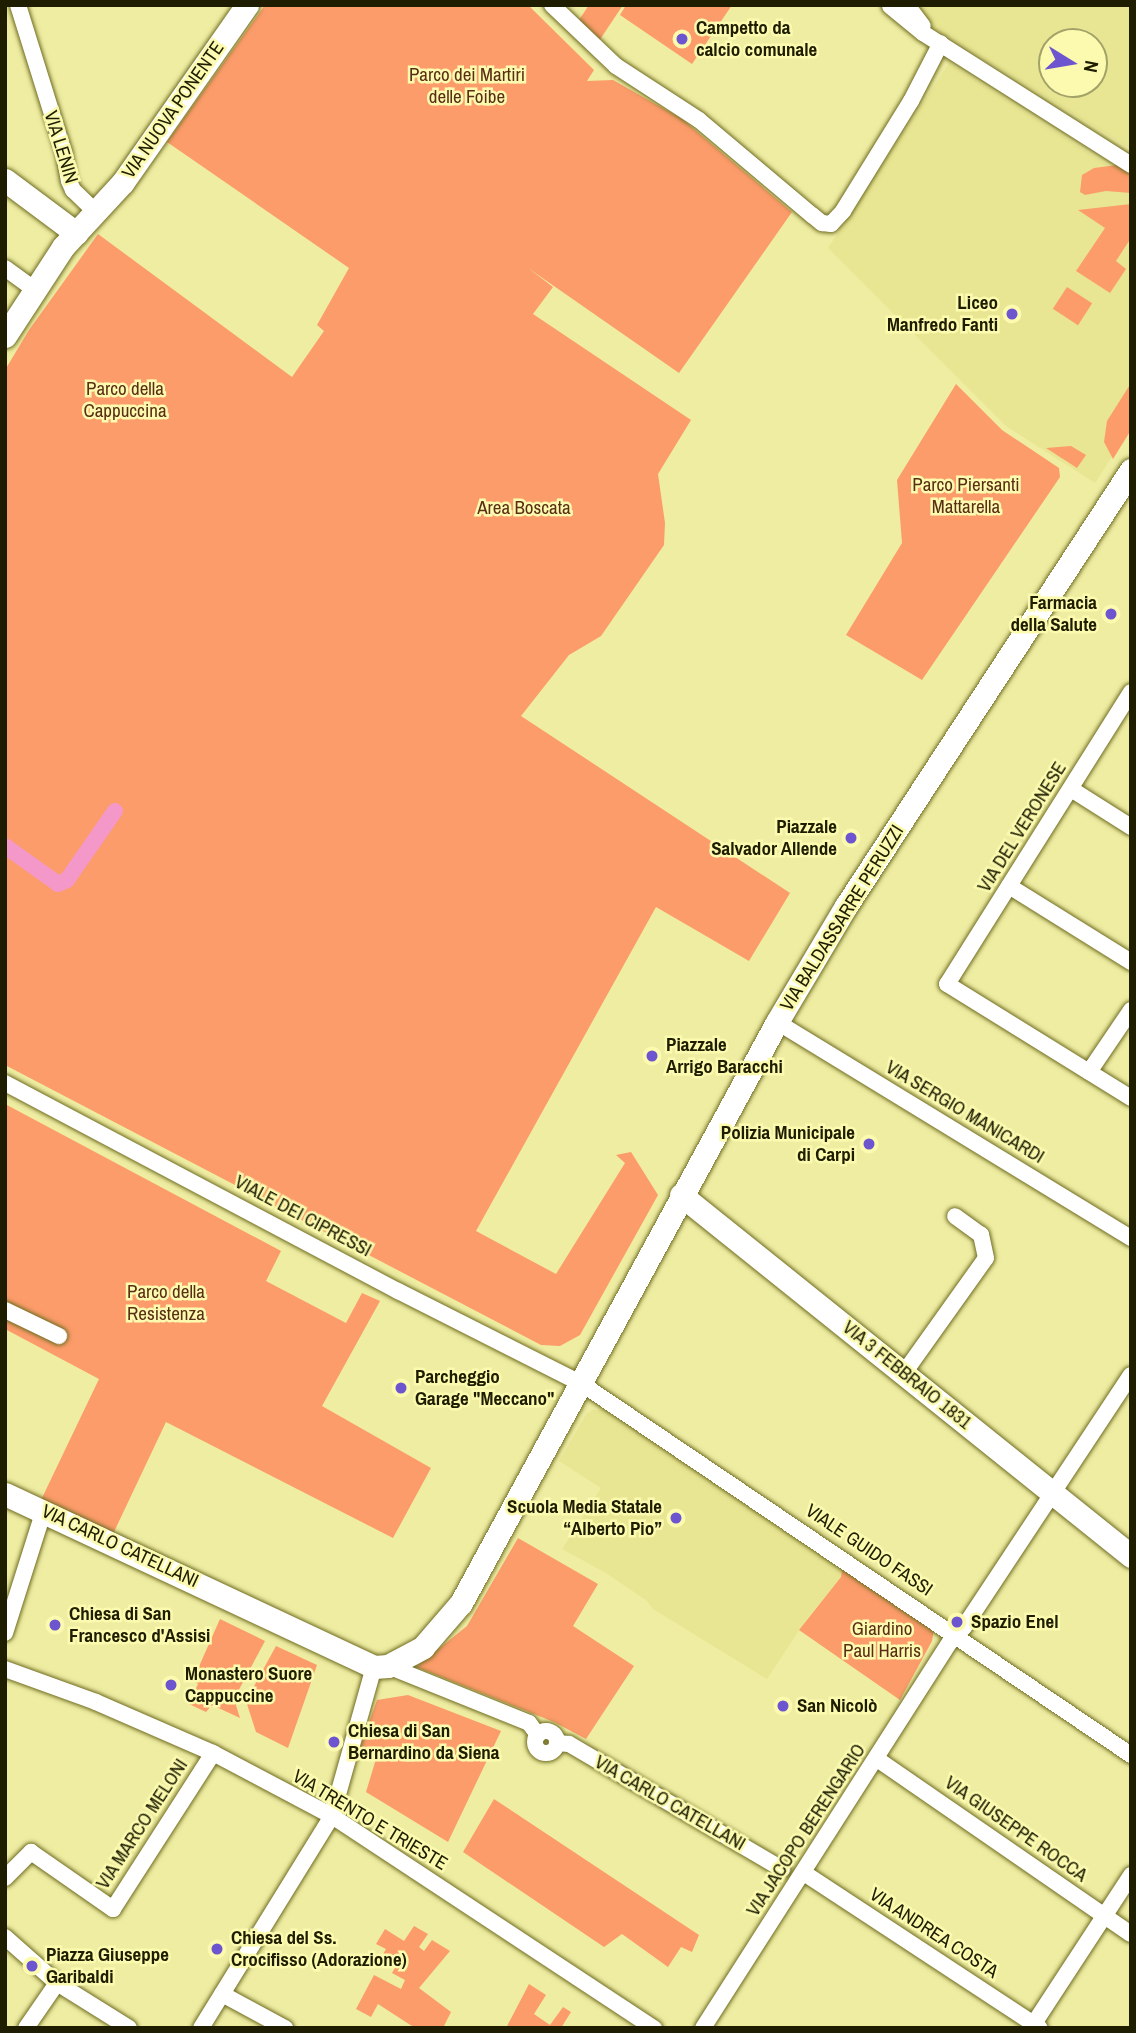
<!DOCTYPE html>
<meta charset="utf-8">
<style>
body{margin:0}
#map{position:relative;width:1136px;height:2033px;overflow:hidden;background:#eeeda2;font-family:"Archivo Narrow",sans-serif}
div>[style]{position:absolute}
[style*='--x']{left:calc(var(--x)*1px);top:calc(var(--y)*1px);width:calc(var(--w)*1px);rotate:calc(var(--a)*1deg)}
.built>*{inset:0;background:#e8e692}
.green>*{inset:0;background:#fc9c6a;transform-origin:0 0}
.canal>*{height:16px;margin:-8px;padding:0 8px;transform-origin:8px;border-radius:8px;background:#f498c9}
.roads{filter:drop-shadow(0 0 2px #6f6c21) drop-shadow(0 0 2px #6f6c21)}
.street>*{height:16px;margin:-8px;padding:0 8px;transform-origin:8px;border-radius:8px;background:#fff}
.street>.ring{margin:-8px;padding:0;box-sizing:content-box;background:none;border:16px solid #fff;border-radius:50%}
.secondary>*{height:23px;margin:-11.5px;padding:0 11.5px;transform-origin:11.5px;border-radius:11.5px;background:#fff}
.dots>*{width:19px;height:19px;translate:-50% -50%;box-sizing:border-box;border:4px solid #fbfaaf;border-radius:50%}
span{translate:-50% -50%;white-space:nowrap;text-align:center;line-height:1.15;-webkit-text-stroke:5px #fbfaaf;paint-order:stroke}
.poi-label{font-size:19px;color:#1e1d00;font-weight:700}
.left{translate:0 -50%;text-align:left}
.right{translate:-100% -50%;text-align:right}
.park-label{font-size:19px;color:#5a2d15}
.street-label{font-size:19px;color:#1e1d00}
.frame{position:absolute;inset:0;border:7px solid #1e1d00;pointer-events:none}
.north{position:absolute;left:1038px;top:28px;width:70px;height:70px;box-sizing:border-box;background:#fbfaaf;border:2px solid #a3a269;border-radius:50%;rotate:101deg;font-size:19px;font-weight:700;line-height:28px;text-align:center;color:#1e1d00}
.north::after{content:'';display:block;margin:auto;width:24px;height:32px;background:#6c55cf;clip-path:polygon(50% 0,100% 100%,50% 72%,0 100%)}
</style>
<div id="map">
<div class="built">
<i style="clip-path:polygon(evenodd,914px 5px,1131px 5px,1131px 149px,937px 30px,920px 15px,914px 5px,1052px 42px,1094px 42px,1094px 84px,1052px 84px,1052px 42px)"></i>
<i style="clip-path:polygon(949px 63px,1131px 180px,1131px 427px,1095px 483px,1006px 426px,828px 248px)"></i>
<i style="clip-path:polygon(593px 1410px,607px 1410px,842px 1568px,841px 1577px,806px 1620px,767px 1679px,653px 1609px,647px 1601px,606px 1573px,562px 1549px,601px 1488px,559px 1461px,587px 1413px)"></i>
</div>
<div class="green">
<i style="clip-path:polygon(265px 5px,528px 5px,594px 70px,587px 81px,613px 80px,682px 119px,792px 212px,679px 373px,528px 268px,553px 287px,533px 314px,691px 420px,658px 474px,665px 523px,664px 545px,601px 636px,569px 655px,521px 716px,790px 893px,749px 961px,656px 907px,476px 1231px,556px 1274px,625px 1163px,616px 1155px,631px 1152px,658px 1195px,580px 1335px,560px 1346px,541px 1345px,5px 1065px,5px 370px,29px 330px,98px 234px,292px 377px,324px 331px,317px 325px,349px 268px,167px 142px)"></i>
<i style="clip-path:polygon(589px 5px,623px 5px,599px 41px,579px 20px)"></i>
<i style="clip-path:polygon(626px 5px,732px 5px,692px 64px,620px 15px)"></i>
<i style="clip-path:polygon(1117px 165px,1131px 175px,1131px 193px,1106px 191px,1085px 195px,1080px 192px,1082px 175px,1094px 168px)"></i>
<i style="clip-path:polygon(1131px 204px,1131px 238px,1116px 261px,1126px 269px,1110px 293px,1076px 271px,1105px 228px,1078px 210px)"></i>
<i style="left:1067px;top:287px;width:30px;height:26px;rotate:33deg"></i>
<i style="clip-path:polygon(1131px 383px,1131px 430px,1113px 459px,1104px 442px,1107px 421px)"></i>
<i style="clip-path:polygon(956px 384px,1002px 430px,1059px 468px,1060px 477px,922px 680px,846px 635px,902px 543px,897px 480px)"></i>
<i style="clip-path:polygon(1071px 446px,1086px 455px,1077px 468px,1046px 448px)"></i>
<i style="clip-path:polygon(5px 1104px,281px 1251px,266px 1281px,346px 1323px,362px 1293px,380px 1301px,322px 1406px,431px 1468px,393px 1538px,166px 1422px,113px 1534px,41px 1500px,99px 1379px,5px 1329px)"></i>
<i style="clip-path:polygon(518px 1538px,598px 1584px,573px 1626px,634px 1666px,586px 1739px,554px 1722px,416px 1667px,467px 1626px)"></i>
<i style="clip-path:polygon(842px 1568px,934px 1630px,932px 1641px,900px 1700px,799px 1630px,841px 1577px)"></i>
<i style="clip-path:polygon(220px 1619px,265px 1641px,234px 1699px,240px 1718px,212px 1705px,206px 1712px,189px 1704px,198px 1684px,193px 1680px)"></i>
<i style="clip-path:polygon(276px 1646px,317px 1665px,288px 1748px,256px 1732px,246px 1701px)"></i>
<i style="clip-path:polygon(408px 1695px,501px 1731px,448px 1842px,366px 1792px,376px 1759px,359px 1750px,377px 1700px)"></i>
<i style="clip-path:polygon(494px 1799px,699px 1935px,692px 1952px,681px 1947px,668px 1967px,622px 1934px,604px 1947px,463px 1852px)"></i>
<i style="clip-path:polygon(414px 1926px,428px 1934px,419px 1947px,424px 1951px,432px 1940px,450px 1951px,419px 1988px,451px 2012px,443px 2028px,415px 2028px,378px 2004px,371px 2017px,356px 2009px,374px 1975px,401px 1989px,405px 1980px,392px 1973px,396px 1966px,382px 1956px,386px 1949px,376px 1944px,385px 1929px,404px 1941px)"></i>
<i style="clip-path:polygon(529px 1984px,546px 1995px,534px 2014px,550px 2025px,563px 2007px,571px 2012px,561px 2028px,506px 2028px)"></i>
</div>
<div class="canal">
<i style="--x:5;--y:846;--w:65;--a:35.6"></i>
<i style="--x:58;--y:884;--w:10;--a:-24"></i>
<i style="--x:67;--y:880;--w:84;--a:-55.2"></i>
</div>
<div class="roads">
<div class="street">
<i style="--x:18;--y:5;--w:155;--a:72.7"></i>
<i style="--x:64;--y:153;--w:28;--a:80"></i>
<i style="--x:69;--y:181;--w:10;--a:66"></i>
<i style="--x:73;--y:190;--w:33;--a:44"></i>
<i style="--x:552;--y:5;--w:88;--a:43.6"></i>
<i style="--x:616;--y:66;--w:99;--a:33"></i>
<i style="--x:699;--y:120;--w:148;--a:40.1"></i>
<i style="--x:812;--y:215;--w:13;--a:39"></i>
<i style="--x:822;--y:223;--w:9;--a:6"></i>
<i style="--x:831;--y:224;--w:18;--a:-47"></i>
<i style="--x:843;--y:211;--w:129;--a:-58.3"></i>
<i style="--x:911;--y:101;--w:65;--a:-62.7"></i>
<i style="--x:907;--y:5;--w:26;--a:53"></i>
<i style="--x:890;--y:6;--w:43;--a:39.3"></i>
<i style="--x:923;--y:33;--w:246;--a:32.4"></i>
<i style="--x:5;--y:268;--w:37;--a:36"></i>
<i style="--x:1131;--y:692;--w:345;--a:122.2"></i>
<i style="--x:947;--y:984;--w:216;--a:31.8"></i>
<i style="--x:1071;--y:789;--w:71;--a:32.3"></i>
<i style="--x:1009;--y:886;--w:144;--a:31.9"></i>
<i style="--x:777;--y:1022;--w:415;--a:31.4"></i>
<i style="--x:1089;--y:1072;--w:75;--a:-55.9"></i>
<i style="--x:5;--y:1083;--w:445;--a:27.9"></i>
<i style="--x:398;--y:1291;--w:206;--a:26.8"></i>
<i style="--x:582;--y:1384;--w:663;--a:34.05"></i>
<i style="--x:5;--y:1310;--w:60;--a:25.7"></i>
<i style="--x:904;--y:1373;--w:141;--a:-54.5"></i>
<i style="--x:986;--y:1258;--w:24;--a:-102"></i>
<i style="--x:981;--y:1235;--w:32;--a:-144"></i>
<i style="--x:5;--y:1633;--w:129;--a:-72.4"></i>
<i style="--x:388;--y:1666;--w:152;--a:22"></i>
<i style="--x:529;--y:1723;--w:15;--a:53"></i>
<i style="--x:5;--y:1669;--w:97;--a:19.9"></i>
<i style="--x:96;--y:1702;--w:128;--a:23.6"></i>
<i style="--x:213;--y:1753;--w:135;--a:27.9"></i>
<i style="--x:332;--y:1816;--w:386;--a:33.4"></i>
<i class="ring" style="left:535px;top:1731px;width:6px;height:6px"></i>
<i style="--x:557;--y:1743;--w:12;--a:5"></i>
<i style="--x:569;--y:1744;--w:247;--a:30.4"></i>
<i style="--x:877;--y:1759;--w:308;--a:34.6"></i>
<i style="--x:804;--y:1873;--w:282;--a:33.3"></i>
<i style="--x:5;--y:1878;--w:37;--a:-45"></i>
<i style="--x:31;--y:1852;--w:100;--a:34.8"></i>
<i style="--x:113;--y:1909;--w:185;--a:-57.3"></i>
<i style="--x:5;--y:1937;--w:69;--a:41.5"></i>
<i style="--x:57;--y:1983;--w:85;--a:32"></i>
<i style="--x:222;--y:1994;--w:72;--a:28.4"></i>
<i style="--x:26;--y:2028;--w:55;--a:-55.4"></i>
<i style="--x:201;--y:2028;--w:249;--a:-58.3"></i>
<i style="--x:332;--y:1816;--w:155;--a:-74.3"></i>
<i style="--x:703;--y:2028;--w:458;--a:-57.4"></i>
<i style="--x:950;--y:1642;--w:21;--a:-47"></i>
<i style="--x:964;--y:1627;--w:302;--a:-56.5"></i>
<i style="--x:1031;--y:2028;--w:183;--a:-56.8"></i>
</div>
<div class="secondary">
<i style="--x:5;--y:180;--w:89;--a:36.7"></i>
<i style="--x:5;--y:336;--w:106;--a:-56.9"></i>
<i style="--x:63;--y:247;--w:88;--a:-47.3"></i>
<i style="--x:123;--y:182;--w:216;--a:-55"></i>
<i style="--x:681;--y:1195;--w:577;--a:38.74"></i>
<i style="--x:5;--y:1494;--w:408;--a:25.1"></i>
<i style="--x:374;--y:1667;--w:14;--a:-4"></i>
<i style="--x:388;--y:1666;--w:40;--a:-28"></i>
<i style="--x:423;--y:1647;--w:58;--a:-49.2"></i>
<i style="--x:461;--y:1603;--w:661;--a:-61.46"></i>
<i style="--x:777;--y:1022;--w:135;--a:-59.3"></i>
<i style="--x:846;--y:906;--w:521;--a:-56.83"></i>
</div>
</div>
<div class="dots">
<i style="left:682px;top:39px;background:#6c55cf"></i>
<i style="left:1012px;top:314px;background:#6c55cf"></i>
<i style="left:1111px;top:614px;background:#6c55cf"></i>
<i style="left:851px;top:838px;background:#6c55cf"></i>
<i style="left:652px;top:1056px;background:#6c55cf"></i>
<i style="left:869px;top:1144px;background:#6c55cf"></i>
<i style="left:401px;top:1388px;background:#6c55cf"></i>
<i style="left:676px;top:1518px;background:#6c55cf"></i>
<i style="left:957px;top:1622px;background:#6c55cf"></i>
<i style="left:55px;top:1625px;background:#6c55cf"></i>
<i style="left:171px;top:1685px;background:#6c55cf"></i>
<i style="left:783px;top:1706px;background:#6c55cf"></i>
<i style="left:334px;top:1742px;background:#6c55cf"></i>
<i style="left:217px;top:1949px;background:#6c55cf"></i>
<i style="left:32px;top:1966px;background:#6c55cf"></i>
</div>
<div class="poi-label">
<span class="left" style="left:696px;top:39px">Campetto da<br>calcio comunale</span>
<span class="right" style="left:998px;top:314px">Liceo<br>Manfredo Fanti</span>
<span class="right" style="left:1097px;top:614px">Farmacia<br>della Salute</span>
<span class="right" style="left:837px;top:838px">Piazzale<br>Salvador Allende</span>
<span class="left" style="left:666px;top:1056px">Piazzale<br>Arrigo Baracchi</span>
<span class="right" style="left:855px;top:1144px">Polizia Municipale<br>di Carpi</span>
<span class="left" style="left:415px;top:1388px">Parcheggio<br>Garage "Meccano"</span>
<span class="right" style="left:662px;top:1518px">Scuola Media Statale<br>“Alberto Pio”</span>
<span class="left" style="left:69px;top:1625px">Chiesa di San<br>Francesco d'Assisi</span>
<span class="left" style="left:971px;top:1622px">Spazio Enel</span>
<span class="left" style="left:185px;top:1685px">Monastero Suore<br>Cappuccine</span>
<span class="left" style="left:797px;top:1706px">San Nicolò</span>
<span class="left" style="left:348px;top:1742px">Chiesa di San<br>Bernardino da Siena</span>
<span class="left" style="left:231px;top:1949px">Chiesa del Ss.<br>Crocifisso (Adorazione)</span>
<span class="left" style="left:46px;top:1966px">Piazza Giuseppe<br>Garibaldi</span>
</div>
<div class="park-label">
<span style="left:467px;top:86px">Parco dei Martiri<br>delle Foibe</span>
<span style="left:125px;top:400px">Parco della<br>Cappuccina</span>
<span style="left:966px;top:496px">Parco Piersanti<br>Mattarella</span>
<span style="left:524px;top:508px">Area Boscata</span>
<span style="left:166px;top:1303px">Parco della<br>Resistenza</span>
<span style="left:882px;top:1640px">Giardino<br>Paul Harris</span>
</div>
<div class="street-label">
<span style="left:173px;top:110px;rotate:-55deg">VIA NUOVA PONENTE</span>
<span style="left:61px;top:147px;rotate:73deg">VIA LENIN</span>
<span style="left:1022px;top:827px;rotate:-58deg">VIA DEL VERONESE</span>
<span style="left:842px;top:918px;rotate:-58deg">VIA BALDASSARRE PERUZZI</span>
<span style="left:965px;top:1112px;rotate:31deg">VIA SERGIO MANICARDI</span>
<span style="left:303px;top:1216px;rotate:28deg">VIALE DEI CIPRESSI</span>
<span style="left:907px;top:1375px;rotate:39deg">VIA 3 FEBBRAIO 1831</span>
<span style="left:120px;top:1546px;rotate:25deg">VIA CARLO CATELLANI</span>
<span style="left:869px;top:1550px;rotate:34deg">VIALE GUIDO FASSI</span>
<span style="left:670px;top:1803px;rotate:30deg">VIA CARLO CATELLANI</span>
<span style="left:370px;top:1820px;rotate:31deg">VIA TRENTO E TRIESTE</span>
<span style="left:142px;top:1824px;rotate:-57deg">VIA MARCO MELONI</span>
<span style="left:1016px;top:1829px;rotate:35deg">VIA GIUSEPPE ROCCA</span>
<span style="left:806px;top:1830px;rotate:-57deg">VIA JACOPO BERENGARIO</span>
<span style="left:934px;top:1933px;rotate:33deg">VIA ANDREA COSTA</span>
</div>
<div class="frame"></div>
<div class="north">N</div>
</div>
